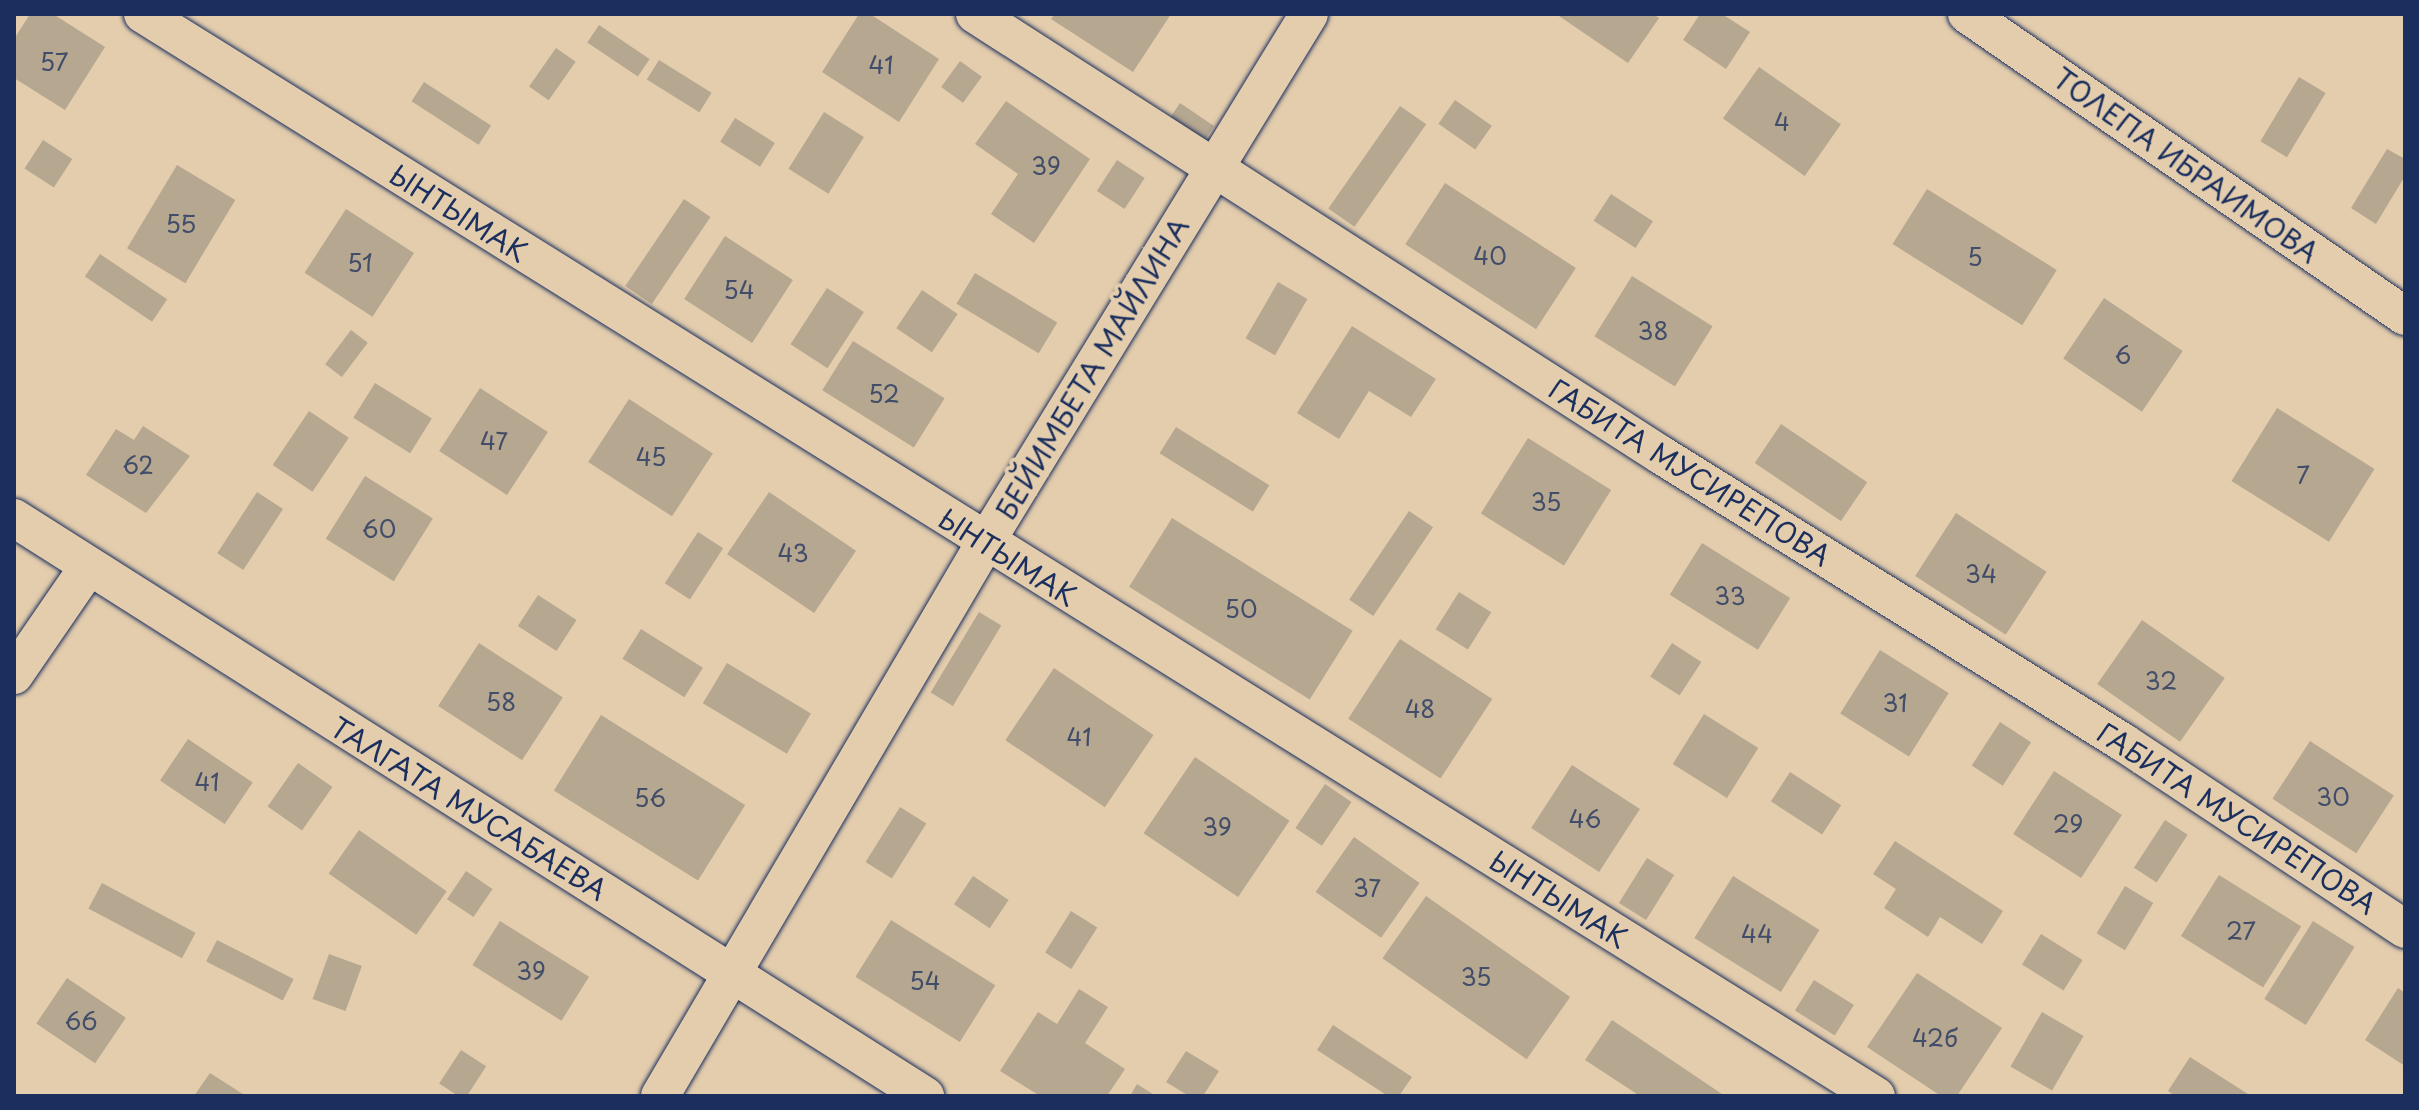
<!DOCTYPE html>
<meta charset="utf-8">
<style>
body{margin:0}
#map{position:relative;width:2419px;height:1110px;overflow:hidden;background:#e4cdad;font-family:"Playpen Sans",sans-serif}
div>[style]{position:absolute}
[style*='--x']{left:calc(var(--x)*1px);top:calc(var(--y)*1px);width:calc(var(--w)*1px);rotate:calc(var(--a)*1deg)}
.building>*{inset:0;background:#b6a790;transform-origin:0 0}
.roads{filter:drop-shadow(0 0 2px #1b2f5e) drop-shadow(0 0 2px #1b2f5e)}
.minor>*{height:38px;margin:-19px;padding:0 19px;transform-origin:19px;border-radius:19px;background:#e4cdad}
span{translate:-50% -50%;white-space:nowrap;text-align:center;line-height:1.15;-webkit-text-stroke:8px #e4cdad;paint-order:stroke}
.number-label{font-size:24px;color:#424d6a}
.number-label span{-webkit-text-stroke-width:0}
.street-label{font-size:28px;color:#1b2f5e}
.frame{position:absolute;inset:0;border:16px solid #1b2f5e;pointer-events:none}
</style>
<div id="map">
<div class="building">
<i style="clip-path:polygon(30px 14px,53px 14px,105px 47px,65px 110px,14px 78px,14px 39px)"></i>
<i style="clip-path:polygon(859px 14px,870px 14px,939px 59px,899px 122px,822px 72px)"></i>
<i style="clip-path:polygon(1055px 14px,1171px 14px,1133px 72px,1051px 19px)"></i>
<i style="clip-path:polygon(1556px 14px,1653px 14px,1659px 18px,1628px 63px)"></i>
<i style="clip-path:polygon(1700px 14px,1722px 14px,1750px 32px,1726px 69px,1683px 40px)"></i>
<i style="left:599px;top:25px;width:61px;height:21px;rotate:34deg"></i>
<i style="left:556px;top:48px;width:24px;height:47px;rotate:35deg"></i>
<i style="left:659px;top:60px;width:62px;height:23px;rotate:32deg"></i>
<i style="left:960px;top:61px;width:27px;height:32px;rotate:36deg"></i>
<i style="left:1759px;top:67px;width:100px;height:63px;rotate:35deg"></i>
<i style="left:2299px;top:77px;width:31px;height:75px;rotate:31deg"></i>
<i style="left:424px;top:82px;width:80px;height:23px;rotate:33deg"></i>
<i style="left:1455px;top:100px;width:45px;height:29px;rotate:35deg"></i>
<i style="clip-path:polygon(1006px 101px,1090px 159px,1034px 243px,991px 214px,1018px 174px,975px 144px)"></i>
<i style="left:1180px;top:103px;width:41px;height:19px;rotate:34deg"></i>
<i style="left:1400px;top:106px;width:32px;height:125px;rotate:35deg"></i>
<i style="left:824px;top:112px;width:47px;height:67px;rotate:32deg"></i>
<i style="left:735px;top:118px;width:47px;height:28px;rotate:32deg"></i>
<i style="left:43px;top:140px;width:35px;height:34px;rotate:33deg"></i>
<i style="clip-path:polygon(2387px 149px,2405px 159px,2405px 176px,2376px 224px,2351px 208px)"></i>
<i style="left:1117px;top:160px;width:33px;height:37px;rotate:33deg"></i>
<i style="left:177px;top:165px;width:68px;height:97px;rotate:31deg"></i>
<i style="left:1445px;top:183px;width:156px;height:73px;rotate:33deg"></i>
<i style="left:1927px;top:189px;width:153px;height:65px;rotate:32deg"></i>
<i style="left:1611px;top:194px;width:50px;height:32px;rotate:33deg"></i>
<i style="left:684px;top:199px;width:32px;height:105px;rotate:34deg"></i>
<i style="left:346px;top:209px;width:81px;height:76px;rotate:33deg"></i>
<i style="left:725px;top:236px;width:81px;height:75px;rotate:33deg"></i>
<i style="left:100px;top:254px;width:81px;height:27px;rotate:34deg"></i>
<i style="left:975px;top:273px;width:96px;height:36px;rotate:31deg"></i>
<i style="left:1632px;top:276px;width:95px;height:71px;rotate:32deg"></i>
<i style="left:1278px;top:282px;width:34px;height:65px;rotate:30deg"></i>
<i style="left:827px;top:288px;width:44px;height:67px;rotate:33deg"></i>
<i style="left:922px;top:290px;width:43px;height:46px;rotate:34deg"></i>
<i style="left:2104px;top:298px;width:95px;height:73px;rotate:34deg"></i>
<i style="clip-path:polygon(1352px 326px,1436px 379px,1411px 417px,1369px 391px,1339px 439px,1297px 413px)"></i>
<i style="left:351px;top:330px;width:21px;height:43px;rotate:37deg"></i>
<i style="left:853px;top:341px;width:108px;height:58px;rotate:32deg"></i>
<i style="left:375px;top:383px;width:67px;height:41px;rotate:32deg"></i>
<i style="left:480px;top:388px;width:81px;height:75px;rotate:33deg"></i>
<i style="left:629px;top:399px;width:100px;height:75px;rotate:33deg"></i>
<i style="left:2277px;top:408px;width:115px;height:86px;rotate:32deg"></i>
<i style="left:309px;top:411px;width:48px;height:65px;rotate:34deg"></i>
<i style="left:1781px;top:424px;width:104px;height:47px;rotate:34deg"></i>
<i style="clip-path:polygon(143px 426px,190px 456px,146px 513px,86px 475px,116px 429px,134px 440px)"></i>
<i style="left:1176px;top:427px;width:110px;height:31px;rotate:32deg"></i>
<i style="left:1528px;top:438px;width:98px;height:89px;rotate:32deg"></i>
<i style="left:365px;top:476px;width:80px;height:74px;rotate:32deg"></i>
<i style="left:257px;top:492px;width:31px;height:73px;rotate:33deg"></i>
<i style="left:769px;top:492px;width:105px;height:75px;rotate:34deg"></i>
<i style="left:1409px;top:511px;width:29px;height:107px;rotate:34deg"></i>
<i style="left:1956px;top:513px;width:108px;height:75px;rotate:33deg"></i>
<i style="left:1172px;top:518px;width:213px;height:81px;rotate:32deg"></i>
<i style="left:698px;top:532px;width:30px;height:61px;rotate:33deg"></i>
<i style="left:1702px;top:543px;width:104px;height:61px;rotate:32deg"></i>
<i style="left:1459px;top:592px;width:38px;height:44px;rotate:32deg"></i>
<i style="left:538px;top:595px;width:46px;height:37px;rotate:33deg"></i>
<i style="left:979px;top:612px;width:26px;height:94px;rotate:31deg"></i>
<i style="left:2142px;top:620px;width:101px;height:78px;rotate:35deg"></i>
<i style="left:641px;top:629px;width:73px;height:35px;rotate:32deg"></i>
<i style="left:1400px;top:639px;width:110px;height:95px;rotate:33deg"></i>
<i style="left:479px;top:643px;width:100px;height:75px;rotate:33deg"></i>
<i style="left:1672px;top:643px;width:35px;height:40px;rotate:33deg"></i>
<i style="left:1880px;top:650px;width:81px;height:75px;rotate:32deg"></i>
<i style="left:727px;top:663px;width:98px;height:47px;rotate:31deg"></i>
<i style="left:1054px;top:668px;width:120px;height:87px;rotate:34deg"></i>
<i style="left:1704px;top:714px;width:64px;height:59px;rotate:32deg"></i>
<i style="left:601px;top:715px;width:170px;height:89px;rotate:32deg"></i>
<i style="left:2000px;top:722px;width:37px;height:52px;rotate:33deg"></i>
<i style="left:188px;top:739px;width:78px;height:50px;rotate:34deg"></i>
<i style="left:2310px;top:741px;width:100px;height:69px;rotate:33deg"></i>
<i style="left:1195px;top:757px;width:114px;height:92px;rotate:34deg"></i>
<i style="left:298px;top:763px;width:42px;height:53px;rotate:35deg"></i>
<i style="left:1572px;top:765px;width:81px;height:75px;rotate:33deg"></i>
<i style="left:2054px;top:771px;width:81px;height:75px;rotate:33deg"></i>
<i style="left:1790px;top:772px;width:61px;height:35px;rotate:33deg"></i>
<i style="left:1325px;top:784px;width:32px;height:53px;rotate:34deg"></i>
<i style="left:900px;top:807px;width:31px;height:65px;rotate:32deg"></i>
<i style="left:2165px;top:820px;width:27px;height:57px;rotate:33deg"></i>
<i style="left:359px;top:830px;width:107px;height:53px;rotate:35deg"></i>
<i style="left:1354px;top:837px;width:80px;height:67px;rotate:35deg"></i>
<i style="clip-path:polygon(1895px 841px,2003px 911px,1982px 944px,1940px 917px,1928px 937px,1884px 908px,1896px 889px,1873px 874px)"></i>
<i style="left:1647px;top:858px;width:32px;height:53px;rotate:32deg"></i>
<i style="left:466px;top:871px;width:32px;height:34px;rotate:34deg"></i>
<i style="left:2219px;top:875px;width:97px;height:72px;rotate:32deg"></i>
<i style="left:973px;top:876px;width:43px;height:34px;rotate:34deg"></i>
<i style="left:1733px;top:876px;width:102px;height:73px;rotate:32deg"></i>
<i style="left:102px;top:883px;width:106px;height:29px;rotate:28deg"></i>
<i style="left:2125px;top:886px;width:33px;height:55px;rotate:31deg"></i>
<i style="left:1426px;top:896px;width:176px;height:76px;rotate:35deg"></i>
<i style="left:1071px;top:911px;width:31px;height:49px;rotate:32deg"></i>
<i style="left:891px;top:920px;width:123px;height:67px;rotate:32deg"></i>
<i style="left:500px;top:921px;width:105px;height:52px;rotate:32deg"></i>
<i style="left:2313px;top:921px;width:49px;height:92px;rotate:32deg"></i>
<i style="left:2041px;top:934px;width:49px;height:36px;rotate:32deg"></i>
<i style="left:217px;top:940px;width:86px;height:24px;rotate:27deg"></i>
<i style="left:329px;top:954px;width:35px;height:48px;rotate:20deg"></i>
<i style="clip-path:polygon(1917px 973px,2002px 1028px,1957px 1096px,1941px 1096px,1867px 1047px)"></i>
<i style="left:67px;top:978px;width:71px;height:55px;rotate:34deg"></i>
<i style="left:1814px;top:980px;width:47px;height:36px;rotate:32deg"></i>
<i style="clip-path:polygon(2398px 988px,2405px 993px,2405px 1066px,2365px 1040px)"></i>
<i style="clip-path:polygon(1079px 989px,1108px 1007px,1085px 1043px,1125px 1069px,1107px 1096px,1040px 1096px,1000px 1071px,1038px 1012px,1057px 1024px)"></i>
<i style="left:2042px;top:1012px;width:48px;height:63px;rotate:30deg"></i>
<i style="clip-path:polygon(1612px 1020px,1722px 1094px,1721px 1096px,1640px 1096px,1585px 1060px)"></i>
<i style="clip-path:polygon(1333px 1025px,1412px 1077px,1399px 1096px,1388px 1096px,1317px 1050px)"></i>
<i style="left:461px;top:1050px;width:30px;height:40px;rotate:33deg"></i>
<i style="clip-path:polygon(1186px 1051px,1219px 1071px,1203px 1096px,1189px 1096px,1166px 1082px)"></i>
<i style="clip-path:polygon(2190px 1057px,2251px 1096px,2175px 1096px,2168px 1091px)"></i>
<i style="clip-path:polygon(210px 1073px,246px 1096px,194px 1096px)"></i>
<i style="clip-path:polygon(1137px 1084px,1156px 1096px,1130px 1096px)"></i>
</div>
<div class="roads">
<div class="minor">
<i style="--x:143;--y:14;--w:2043;--a:31.98"></i>
<i style="--x:975;--y:14;--w:816;--a:32.74"></i>
<i style="--x:1661;--y:455;--w:545;--a:31.88"></i>
<i style="--x:2124;--y:743;--w:337;--a:33.5"></i>
<i style="--x:1967;--y:14;--w:532;--a:34.59"></i>
<i style="--x:14;--y:518;--w:1079;--a:32.39"></i>
<i style="--x:14;--y:675;--w:132;--a:-55.5"></i>
<i style="--x:660;--y:1096;--w:641;--a:-59.56"></i>
<i style="--x:985;--y:543;--w:620;--a:-58.51"></i>
</div>
</div>
<div class="number-label">
<span style="left:54px;top:62px">57</span>
<span style="left:881px;top:65px">41</span>
<span style="left:1782px;top:122px">4</span>
<span style="left:1046px;top:166px">39</span>
<span style="left:181px;top:224px">55</span>
<span style="left:1490px;top:256px">40</span>
<span style="left:1975px;top:257px">5</span>
<span style="left:360px;top:263px">51</span>
<span style="left:739px;top:290px">54</span>
<span style="left:1653px;top:331px">38</span>
<span style="left:2123px;top:355px">6</span>
<span style="left:884px;top:394px">52</span>
<span style="left:494px;top:441px">47</span>
<span style="left:651px;top:457px">45</span>
<span style="left:138px;top:465px">62</span>
<span style="left:2303px;top:475px">7</span>
<span style="left:1546px;top:502px">35</span>
<span style="left:379px;top:529px">60</span>
<span style="left:793px;top:553px">43</span>
<span style="left:1981px;top:574px">34</span>
<span style="left:1730px;top:596px">33</span>
<span style="left:1241px;top:609px">50</span>
<span style="left:2161px;top:681px">32</span>
<span style="left:501px;top:702px">58</span>
<span style="left:1895px;top:703px">31</span>
<span style="left:1420px;top:709px">48</span>
<span style="left:1079px;top:737px">41</span>
<span style="left:207px;top:782px">41</span>
<span style="left:2333px;top:797px">30</span>
<span style="left:650px;top:798px">56</span>
<span style="left:1585px;top:819px">46</span>
<span style="left:2068px;top:824px">29</span>
<span style="left:1217px;top:827px">39</span>
<span style="left:1367px;top:888px">37</span>
<span style="left:2241px;top:931px">27</span>
<span style="left:1757px;top:934px">44</span>
<span style="left:531px;top:971px">39</span>
<span style="left:1476px;top:977px">35</span>
<span style="left:925px;top:981px">54</span>
<span style="left:81px;top:1021px">66</span>
<span style="left:1935px;top:1038px">42б</span>
</div>
<div class="street-label">
<span style="left:2186px;top:165px;rotate:35deg">ТОЛЕПА ИБРАИМОВА</span>
<span style="left:459px;top:213px;rotate:32deg">ЫНТЫМАК</span>
<span style="left:1092px;top:368px;rotate:-59deg">БЕЙИМБЕТА МАЙЛИНА</span>
<span style="left:1690px;top:472px;rotate:32deg">ГАБИТА МУСИРЕПОВА</span>
<span style="left:1008px;top:557px;rotate:32deg">ЫНТЫМАК</span>
<span style="left:469px;top:808px;rotate:32deg">ТАЛГАТА МУСАБАЕВА</span>
<span style="left:2237px;top:818px;rotate:33deg">ГАБИТА МУСИРЕПОВА</span>
<span style="left:1559px;top:899px;rotate:32deg">ЫНТЫМАК</span>
</div>
<div class="frame"></div>
</div>
